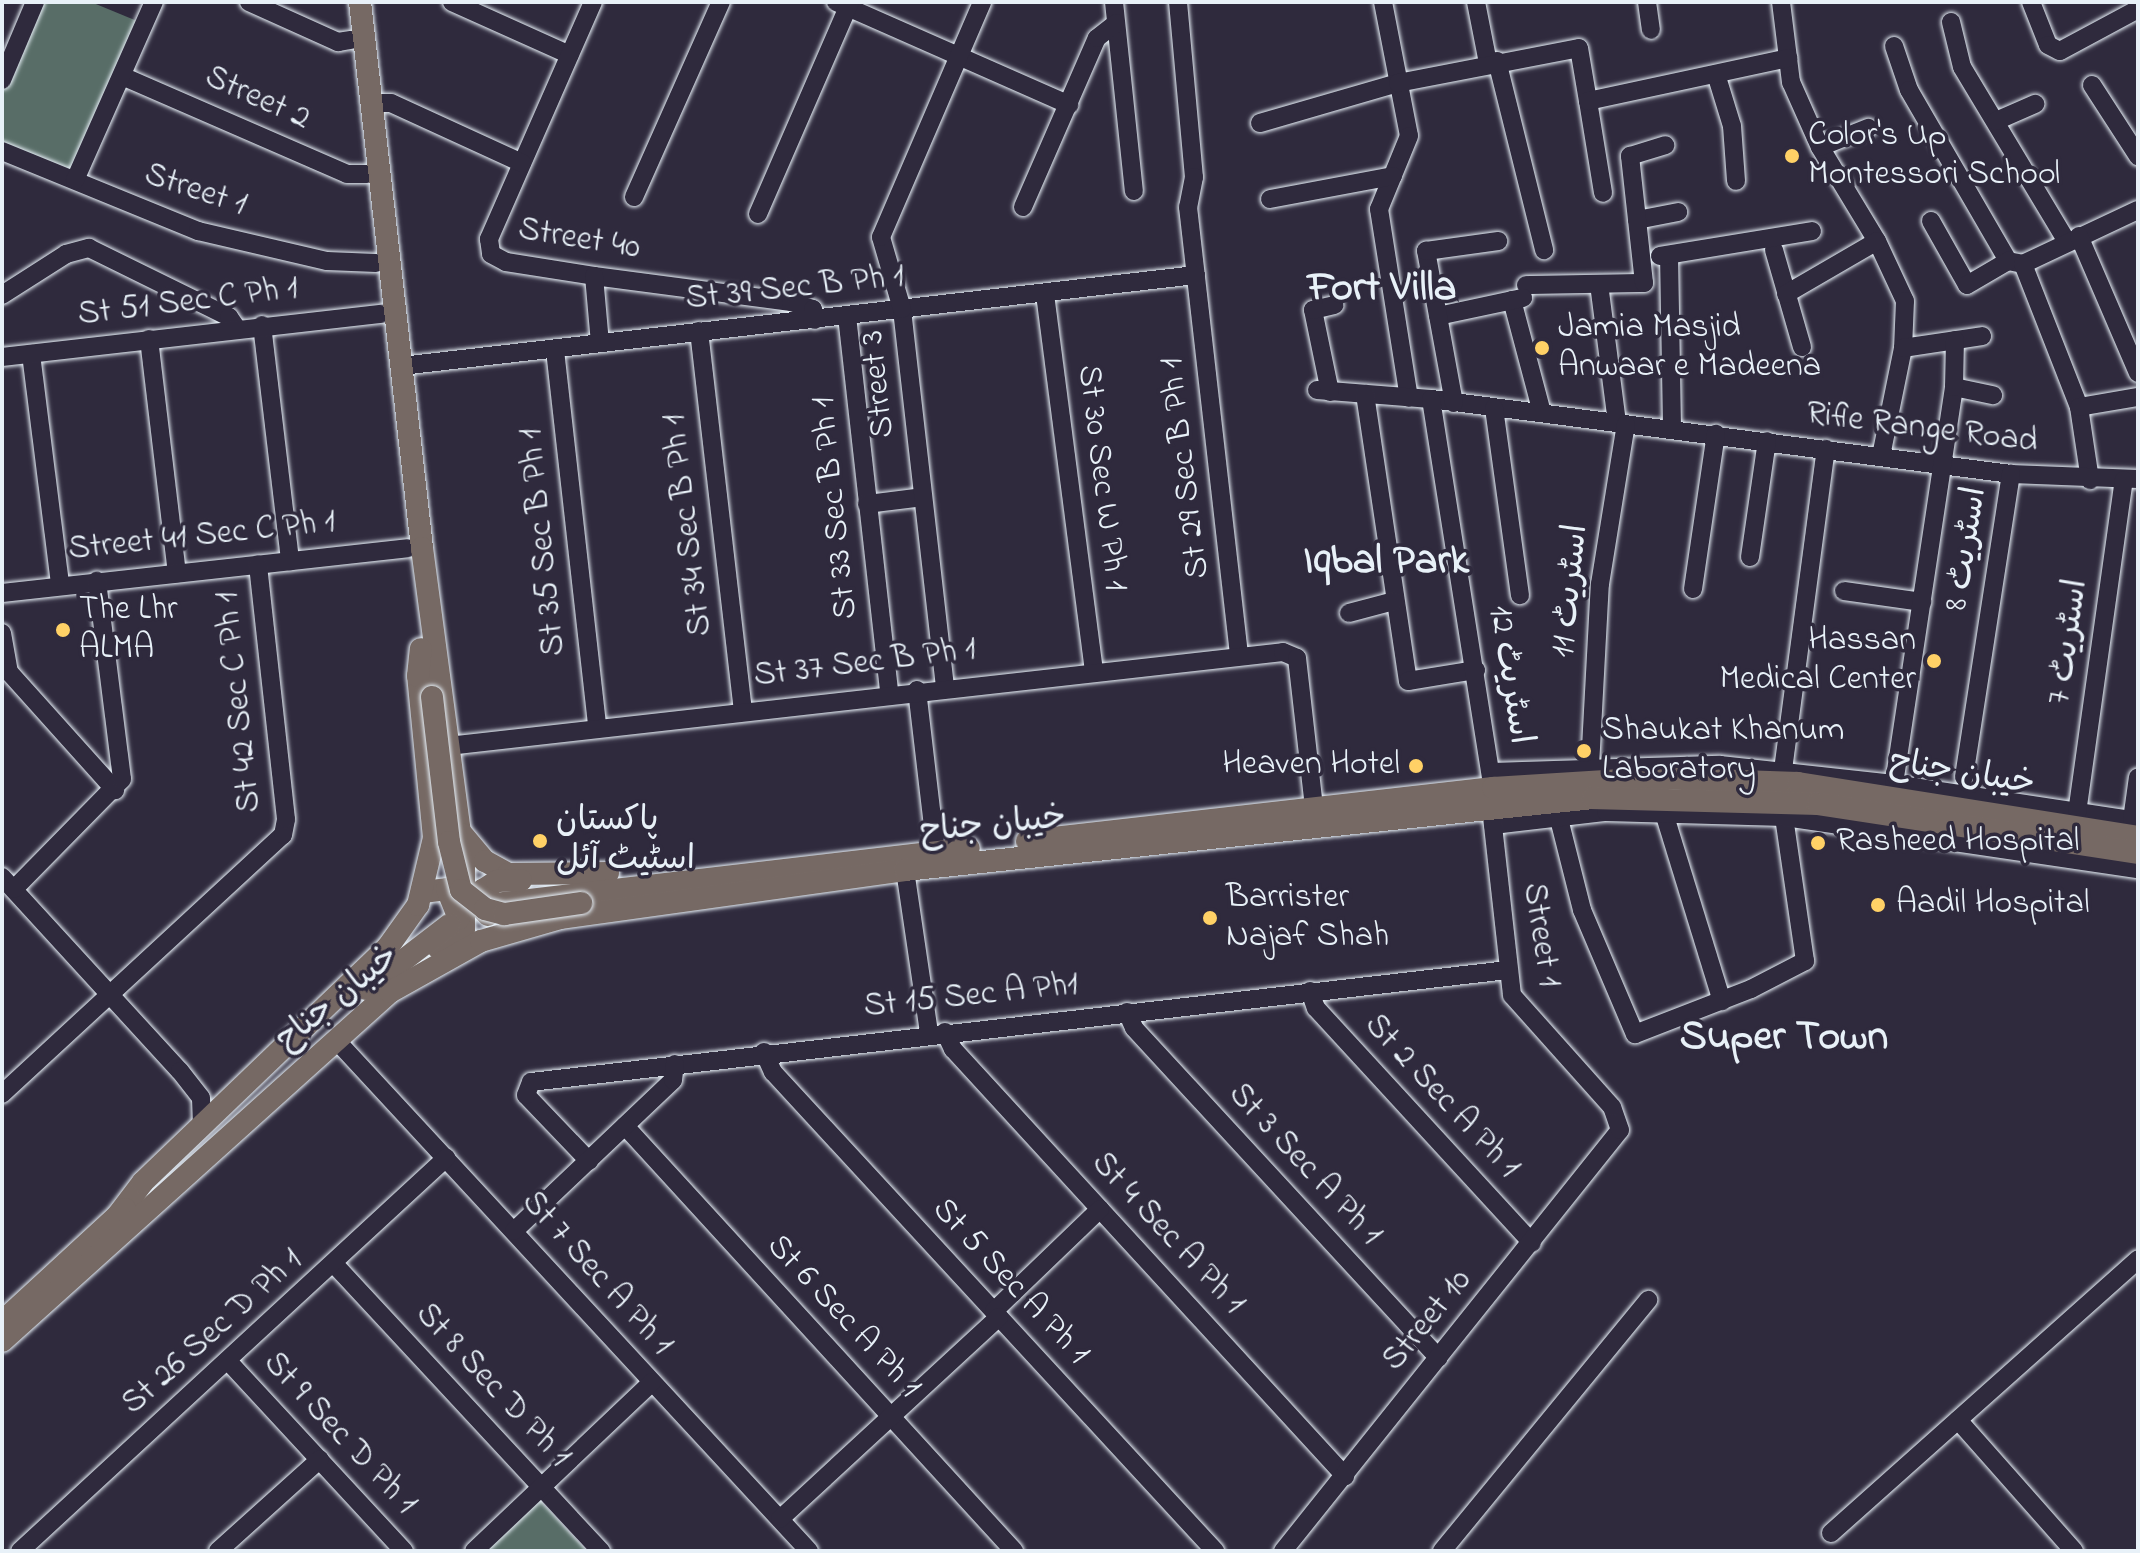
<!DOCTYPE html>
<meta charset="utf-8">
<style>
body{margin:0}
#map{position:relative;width:2140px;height:1553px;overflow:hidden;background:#2f2a3d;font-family:"Indie Flower","Playpen Sans Arabic",sans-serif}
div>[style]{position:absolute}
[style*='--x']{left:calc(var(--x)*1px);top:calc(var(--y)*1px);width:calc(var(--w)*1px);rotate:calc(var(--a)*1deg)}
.green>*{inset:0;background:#586d67}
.roads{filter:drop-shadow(0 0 2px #e8f1f8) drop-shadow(0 0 2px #e8f1f8)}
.minor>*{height:18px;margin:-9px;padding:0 9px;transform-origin:9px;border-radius:9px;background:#2f2a3d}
.major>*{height:22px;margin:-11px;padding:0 11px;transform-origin:11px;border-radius:11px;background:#766964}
.bridges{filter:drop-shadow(0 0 2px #e8f1f8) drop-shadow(0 0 2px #e8f1f8)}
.major-bridge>*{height:22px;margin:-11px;padding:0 11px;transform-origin:11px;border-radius:11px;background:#766964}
.dots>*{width:22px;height:22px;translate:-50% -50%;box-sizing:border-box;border:4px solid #2f2a3d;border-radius:50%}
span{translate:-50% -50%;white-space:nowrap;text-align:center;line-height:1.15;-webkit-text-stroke:7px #2f2a3d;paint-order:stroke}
.street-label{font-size:34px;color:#e8f1f8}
.poi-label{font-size:34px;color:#e8f1f8}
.left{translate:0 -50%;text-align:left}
.right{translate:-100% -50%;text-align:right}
.district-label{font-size:42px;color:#e8f1f8;font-weight:700}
.frame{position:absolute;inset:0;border:4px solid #e8f1f8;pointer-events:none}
</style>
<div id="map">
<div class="green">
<i style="clip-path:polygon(39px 2px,91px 2px,137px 21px,71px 170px,2px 142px,2px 89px)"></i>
<i style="clip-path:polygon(537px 1497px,587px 1551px,485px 1551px)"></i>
</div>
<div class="roads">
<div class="minor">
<i style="--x:249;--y:2;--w:98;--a:24.2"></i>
<i style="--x:338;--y:42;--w:13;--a:-9"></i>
<i style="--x:452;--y:2;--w:129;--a:24.2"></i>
<i style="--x:593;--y:2;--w:259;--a:113.7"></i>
<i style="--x:489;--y:239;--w:15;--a:82"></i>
<i style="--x:491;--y:254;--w:17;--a:28"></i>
<i style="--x:506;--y:262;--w:89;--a:9"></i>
<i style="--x:594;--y:276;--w:199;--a:7.5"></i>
<i style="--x:791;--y:302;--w:23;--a:18"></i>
<i style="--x:813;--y:309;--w:11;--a:80"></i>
<i style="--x:836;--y:2;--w:255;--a:23.8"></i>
<i style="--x:1114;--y:2;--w:190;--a:84"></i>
<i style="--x:1178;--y:2;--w:176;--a:84.8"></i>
<i style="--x:1194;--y:177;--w:31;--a:101"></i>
<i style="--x:1188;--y:207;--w:450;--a:83.5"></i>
<i style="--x:1383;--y:2;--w:136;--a:79"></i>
<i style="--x:1409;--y:136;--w:79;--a:112.3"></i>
<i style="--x:1379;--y:209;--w:191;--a:81"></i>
<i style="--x:1476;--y:2;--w:62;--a:78.9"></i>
<i style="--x:1647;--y:2;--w:28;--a:82"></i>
<i style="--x:1781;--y:2;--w:81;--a:82.9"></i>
<i style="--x:1791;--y:82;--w:71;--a:66"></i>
<i style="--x:1820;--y:147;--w:110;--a:58.8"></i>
<i style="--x:1877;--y:241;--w:66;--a:65"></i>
<i style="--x:1905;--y:301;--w:47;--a:92.4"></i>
<i style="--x:1903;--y:348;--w:110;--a:101.5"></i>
<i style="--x:2031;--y:2;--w:46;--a:68.4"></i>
<i style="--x:2048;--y:45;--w:13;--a:27"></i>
<i style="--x:2060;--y:51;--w:89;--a:-28.3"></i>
<i style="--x:1951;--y:22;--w:46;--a:76.3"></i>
<i style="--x:1962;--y:67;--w:204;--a:59"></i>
<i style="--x:1894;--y:46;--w:46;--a:71.2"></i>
<i style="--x:1909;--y:90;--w:198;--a:59.9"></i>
<i style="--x:2008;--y:261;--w:15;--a:11"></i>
<i style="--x:2023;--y:264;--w:127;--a:-25.2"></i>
<i style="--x:1497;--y:61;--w:195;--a:76"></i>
<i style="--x:1716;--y:74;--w:54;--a:72.9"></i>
<i style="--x:1732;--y:126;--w:55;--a:85.8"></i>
<i style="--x:122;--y:76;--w:245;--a:23.5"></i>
<i style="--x:347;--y:174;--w:20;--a:0"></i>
<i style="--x:2;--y:80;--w:85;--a:-67.1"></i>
<i style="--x:2092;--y:85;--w:85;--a:57.1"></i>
<i style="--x:1588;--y:101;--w:93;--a:80.7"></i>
<i style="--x:370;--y:103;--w:21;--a:0"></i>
<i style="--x:391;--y:103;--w:144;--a:24.6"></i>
<i style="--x:1996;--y:121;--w:43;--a:-23.6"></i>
<i style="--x:1260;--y:123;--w:144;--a:-16.2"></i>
<i style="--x:1398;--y:83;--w:184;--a:-10.9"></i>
<i style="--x:1579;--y:48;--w:54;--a:80.4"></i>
<i style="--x:1588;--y:101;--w:205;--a:-12.1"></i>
<i style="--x:1820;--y:147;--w:52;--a:-21.6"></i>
<i style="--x:2;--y:151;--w:212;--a:22.2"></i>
<i style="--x:198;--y:231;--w:132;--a:13.1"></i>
<i style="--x:327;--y:261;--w:49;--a:2.3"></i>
<i style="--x:75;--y:180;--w:195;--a:-66.1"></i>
<i style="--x:634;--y:197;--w:214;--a:-66"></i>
<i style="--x:1270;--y:199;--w:125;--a:-10.6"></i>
<i style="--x:1023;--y:207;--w:184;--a:-66.4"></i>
<i style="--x:1097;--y:38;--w:24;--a:-38"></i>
<i style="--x:758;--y:214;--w:231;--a:-66.5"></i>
<i style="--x:1637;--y:220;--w:42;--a:-11"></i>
<i style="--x:1931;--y:221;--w:73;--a:60.6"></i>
<i style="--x:1967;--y:285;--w:48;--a:-30.3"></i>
<i style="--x:2079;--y:236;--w:149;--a:66.7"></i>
<i style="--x:1774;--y:250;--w:101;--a:73.9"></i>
<i style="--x:1669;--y:255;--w:175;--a:89"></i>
<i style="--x:1660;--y:256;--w:154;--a:-9.3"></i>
<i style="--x:2023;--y:264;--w:154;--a:68.6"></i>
<i style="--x:2079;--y:407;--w:74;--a:81.4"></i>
<i style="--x:594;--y:276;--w:67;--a:84.9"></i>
<i style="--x:1599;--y:284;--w:140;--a:82.6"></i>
<i style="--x:1526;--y:285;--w:118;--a:-1"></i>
<i style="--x:1644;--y:283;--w:128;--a:-96.3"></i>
<i style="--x:1630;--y:156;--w:37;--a:-17"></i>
<i style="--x:1045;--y:294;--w:379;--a:82.6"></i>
<i style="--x:1786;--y:294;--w:105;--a:-30.2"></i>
<i style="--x:2;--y:295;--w:76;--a:-32.6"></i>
<i style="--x:66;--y:254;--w:24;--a:-15"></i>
<i style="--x:89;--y:248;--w:156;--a:26.2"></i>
<i style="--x:229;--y:317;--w:12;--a:55"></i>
<i style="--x:1512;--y:300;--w:117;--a:75.1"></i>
<i style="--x:847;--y:316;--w:379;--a:83.6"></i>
<i style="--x:1438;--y:316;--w:87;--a:-12"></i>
<i style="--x:262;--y:325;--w:238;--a:83.2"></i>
<i style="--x:699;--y:331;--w:383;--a:83.4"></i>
<i style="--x:149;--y:339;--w:236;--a:83.2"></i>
<i style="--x:1903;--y:348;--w:80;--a:-8.6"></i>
<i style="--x:555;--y:350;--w:379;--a:83.6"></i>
<i style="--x:31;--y:354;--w:232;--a:82.8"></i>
<i style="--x:2;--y:357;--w:382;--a:-6.5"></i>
<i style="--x:401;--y:366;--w:800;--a:-6.53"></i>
<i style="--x:1954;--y:387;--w:40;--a:12"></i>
<i style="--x:1317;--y:390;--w:114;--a:4.5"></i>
<i style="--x:1431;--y:399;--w:585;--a:7.37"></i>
<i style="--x:2011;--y:474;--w:127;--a:2.3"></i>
<i style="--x:1330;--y:392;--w:84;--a:-101.7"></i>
<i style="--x:1313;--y:310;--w:22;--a:-13"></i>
<i style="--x:1365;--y:394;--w:290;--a:81.5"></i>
<i style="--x:1408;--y:681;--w:69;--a:-9.2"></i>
<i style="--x:1431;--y:399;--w:390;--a:81"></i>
<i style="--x:1454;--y:403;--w:155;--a:-100.4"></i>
<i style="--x:1426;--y:251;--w:73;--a:-7.9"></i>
<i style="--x:2079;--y:407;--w:60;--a:-9.6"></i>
<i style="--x:1494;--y:408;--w:189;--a:82.1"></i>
<i style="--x:867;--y:504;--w:56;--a:-7.1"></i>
<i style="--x:1750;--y:557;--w:117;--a:-81.7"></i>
<i style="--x:1693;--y:589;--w:157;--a:-81.6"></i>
<i style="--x:1844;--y:591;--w:79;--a:8"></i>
<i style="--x:2;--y:593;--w:408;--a:-6.3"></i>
<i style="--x:1349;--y:613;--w:47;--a:-14.9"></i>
<i style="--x:2;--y:633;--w:40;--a:80"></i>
<i style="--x:9;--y:672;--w:159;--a:48.1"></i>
<i style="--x:945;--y:687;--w:380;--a:-96.5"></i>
<i style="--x:902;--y:309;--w:75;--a:-106.3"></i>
<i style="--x:881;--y:237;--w:256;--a:-66.7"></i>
<i style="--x:917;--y:690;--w:162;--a:83.3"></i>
<i style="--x:448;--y:746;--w:840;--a:-6.42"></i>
<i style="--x:1283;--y:652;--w:15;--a:23"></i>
<i style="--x:1297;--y:658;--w:150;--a:83.5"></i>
<i style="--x:1590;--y:766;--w:182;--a:-86.9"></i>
<i style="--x:1600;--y:584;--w:162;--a:-80.8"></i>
<i style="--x:1783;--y:770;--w:324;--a:-82.4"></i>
<i style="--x:1491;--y:772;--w:229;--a:-1.8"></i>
<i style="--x:1720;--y:765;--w:175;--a:6.2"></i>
<i style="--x:1894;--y:784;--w:247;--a:8.6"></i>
<i style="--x:1964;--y:777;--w:307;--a:-81.2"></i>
<i style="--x:1894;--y:784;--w:402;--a:-81.4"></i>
<i style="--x:1954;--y:387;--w:47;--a:-88.8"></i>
<i style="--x:1664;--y:813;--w:197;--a:72.9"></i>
<i style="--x:2077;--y:813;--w:336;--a:-82"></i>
<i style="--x:1558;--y:815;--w:98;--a:75.8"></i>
<i style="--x:1582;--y:910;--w:135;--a:66.9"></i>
<i style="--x:1635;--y:1034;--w:124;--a:-21.2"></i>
<i style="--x:1751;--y:989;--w:61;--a:-27.4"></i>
<i style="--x:1805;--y:961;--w:146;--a:-98.3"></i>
<i style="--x:2132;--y:820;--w:43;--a:-82.1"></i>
<i style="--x:1493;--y:825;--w:114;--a:-6.6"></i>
<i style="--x:1606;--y:812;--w:178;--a:1.6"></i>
<i style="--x:1784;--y:817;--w:358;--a:8.4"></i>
<i style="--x:905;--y:870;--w:165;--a:81.6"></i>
<i style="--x:2;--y:877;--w:263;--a:47.5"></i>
<i style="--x:180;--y:1071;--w:34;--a:52"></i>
<i style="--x:201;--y:1098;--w:26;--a:88"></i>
<i style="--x:14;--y:889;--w:154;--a:-45.5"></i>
<i style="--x:122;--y:779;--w:200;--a:-97.2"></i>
<i style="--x:1310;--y:991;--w:18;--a:71"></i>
<i style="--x:1316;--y:1008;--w:319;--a:47.4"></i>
<i style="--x:1127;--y:1012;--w:17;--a:66"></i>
<i style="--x:1134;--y:1028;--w:449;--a:47.3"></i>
<i style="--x:945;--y:1032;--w:19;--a:65"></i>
<i style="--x:953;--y:1049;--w:580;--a:47.45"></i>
<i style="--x:336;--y:1040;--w:696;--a:47.21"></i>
<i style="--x:764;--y:1052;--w:22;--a:66"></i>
<i style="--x:773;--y:1072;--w:652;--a:47.3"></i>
<i style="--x:2;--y:1094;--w:382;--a:-42.7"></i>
<i style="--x:283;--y:835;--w:16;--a:-79"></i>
<i style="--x:286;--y:819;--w:256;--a:-96.3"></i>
<i style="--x:625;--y:1126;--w:576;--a:47.53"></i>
<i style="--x:589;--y:1161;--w:91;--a:-133.7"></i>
<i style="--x:526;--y:1095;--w:14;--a:-69"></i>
<i style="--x:531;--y:1082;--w:983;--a:-6.54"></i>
<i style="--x:514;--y:1231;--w:219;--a:-43.5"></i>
<i style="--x:673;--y:1080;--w:16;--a:-83"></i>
<i style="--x:335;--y:1265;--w:391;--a:47.1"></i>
<i style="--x:994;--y:1311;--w:147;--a:-43.9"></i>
<i style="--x:228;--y:1361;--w:259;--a:47.2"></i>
<i style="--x:1958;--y:1420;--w:175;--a:48.5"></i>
<i style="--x:780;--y:1519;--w:298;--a:-42.7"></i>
<i style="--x:1831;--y:1533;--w:411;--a:-41.7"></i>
<i style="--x:20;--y:1551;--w:580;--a:-42.69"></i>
<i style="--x:218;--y:1551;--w:137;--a:-42"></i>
<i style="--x:474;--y:1551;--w:245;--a:-43.5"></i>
<i style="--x:1283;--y:1551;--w:539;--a:-51.32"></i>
<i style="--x:1620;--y:1130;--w:24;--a:-109"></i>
<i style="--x:1612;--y:1107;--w:150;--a:-131.8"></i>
<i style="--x:1512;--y:995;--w:189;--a:-96.4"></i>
<i style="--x:1442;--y:1551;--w:325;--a:-50.6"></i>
</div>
<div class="major">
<i style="--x:360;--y:2;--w:550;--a:83.52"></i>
<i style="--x:422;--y:548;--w:317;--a:82.4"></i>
<i style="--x:464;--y:862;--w:67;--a:90"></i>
<i style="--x:464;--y:929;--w:32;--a:145"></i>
<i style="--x:462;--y:834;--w:35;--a:50"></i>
<i style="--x:485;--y:861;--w:26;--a:29"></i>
<i style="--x:508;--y:874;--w:100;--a:-0.6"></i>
<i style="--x:1027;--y:841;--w:469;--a:-6.5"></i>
<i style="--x:1493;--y:788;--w:161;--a:-3.6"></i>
<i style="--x:1654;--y:778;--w:144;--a:2"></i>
<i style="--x:1798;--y:783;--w:344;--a:9"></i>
<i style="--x:423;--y:892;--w:24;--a:-7"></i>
<i style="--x:447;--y:889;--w:32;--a:68"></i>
<i style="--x:487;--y:905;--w:485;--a:-6.7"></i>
<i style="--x:488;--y:915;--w:13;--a:-132"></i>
<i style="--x:479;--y:905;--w:16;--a:-75"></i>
<i style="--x:483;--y:890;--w:17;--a:-33"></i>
<i style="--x:497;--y:881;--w:24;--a:-2"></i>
<i style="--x:366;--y:989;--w:105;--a:-37.6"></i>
<i style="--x:115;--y:1219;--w:46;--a:-52.9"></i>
<i style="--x:143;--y:1182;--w:339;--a:-43.8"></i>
<i style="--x:388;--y:947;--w:52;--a:-54.5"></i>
<i style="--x:418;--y:905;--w:69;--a:-76.6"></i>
<i style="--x:434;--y:838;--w:163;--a:-95.6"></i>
<i style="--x:418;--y:676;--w:27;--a:-84"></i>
<i style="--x:2;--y:1322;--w:167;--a:-42.6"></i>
<i style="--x:2;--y:1341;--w:522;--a:-41.97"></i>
<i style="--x:390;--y:992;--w:104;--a:-29.3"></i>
<i style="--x:481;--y:941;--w:82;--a:-16.2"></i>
<i style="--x:560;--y:918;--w:348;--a:-7.9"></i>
<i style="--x:905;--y:870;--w:692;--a:-5.97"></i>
<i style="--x:1593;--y:798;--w:225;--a:1.5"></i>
<i style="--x:1818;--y:804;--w:324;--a:8.7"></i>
</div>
</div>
<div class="bridges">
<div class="major-bridge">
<i style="--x:432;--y:697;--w:146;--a:83.3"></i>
<i style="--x:449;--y:842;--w:49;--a:76"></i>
<i style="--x:461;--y:890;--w:31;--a:38"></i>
<i style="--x:485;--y:909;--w:20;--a:15"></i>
<i style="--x:504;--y:914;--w:78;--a:-8.1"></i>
</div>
</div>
<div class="dots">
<i style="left:1792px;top:156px;background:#ffd166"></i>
<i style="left:1542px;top:348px;background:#ffd166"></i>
<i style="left:63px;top:630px;background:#ffd166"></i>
<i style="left:1934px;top:661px;background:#ffd166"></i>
<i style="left:1584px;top:751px;background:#ffd166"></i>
<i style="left:1416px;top:766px;background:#ffd166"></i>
<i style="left:540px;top:841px;background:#ffd166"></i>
<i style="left:1818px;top:843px;background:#ffd166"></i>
<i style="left:1878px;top:905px;background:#ffd166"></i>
<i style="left:1210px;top:918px;background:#ffd166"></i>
</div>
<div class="street-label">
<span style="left:257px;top:99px;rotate:24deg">Street 2</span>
<span style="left:195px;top:191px;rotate:18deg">Street 1</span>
<span style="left:579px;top:240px;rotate:9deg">Street 40</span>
<span style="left:795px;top:289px;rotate:-6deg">St 39 Sec B Ph 1</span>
<span style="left:188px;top:303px;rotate:-7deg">St 51 Sec C Ph 1</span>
<span style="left:879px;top:384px;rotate:-96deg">Street 3</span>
<span style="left:1922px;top:429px;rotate:7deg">Rifle Range Road</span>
<span style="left:1186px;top:468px;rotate:-97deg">St 29 Sec B Ph 1</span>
<span style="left:1101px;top:478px;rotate:83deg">St 30 Sec W Ph 1</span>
<span style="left:836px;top:508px;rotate:-96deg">St 33 Sec B Ph 1</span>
<span style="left:689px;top:525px;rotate:-97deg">St 34 Sec B Ph 1</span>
<span style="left:202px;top:537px;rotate:-6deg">Street 41 Sec C Ph 1</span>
<span style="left:544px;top:542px;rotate:-96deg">St 35 Sec B Ph 1</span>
<span style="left:1967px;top:549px;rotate:-81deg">اسٹریٹ 8</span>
<span style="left:1571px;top:591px;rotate:-84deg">اسٹریٹ 11</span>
<span style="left:2069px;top:642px;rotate:-82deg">اسٹریٹ 7</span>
<span style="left:865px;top:664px;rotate:-7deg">St 37 Sec B Ph 1</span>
<span style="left:1509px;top:675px;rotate:81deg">اسٹریٹ 12</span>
<span style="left:240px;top:702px;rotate:-96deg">St 42 Sec C Ph 1</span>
<span style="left:1962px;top:774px;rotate:9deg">خیبان جناح</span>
<span style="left:993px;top:826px;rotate:-6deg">خیبان جناح</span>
<span style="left:1540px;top:935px;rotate:81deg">Street 1</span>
<span style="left:971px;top:997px;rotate:-6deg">St 15 Sec A Ph1</span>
<span style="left:338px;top:999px;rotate:-39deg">خیبان جناح</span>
<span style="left:1441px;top:1097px;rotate:47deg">St 2 Sec A Ph 1</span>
<span style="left:1304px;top:1165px;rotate:47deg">St 3 Sec A Ph 1</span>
<span style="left:1167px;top:1234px;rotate:47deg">St 4 Sec A Ph 1</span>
<span style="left:596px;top:1274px;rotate:48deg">St 7 Sec A Ph 1</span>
<span style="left:1010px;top:1282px;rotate:47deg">St 5 Sec A Ph 1</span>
<span style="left:843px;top:1317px;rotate:47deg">St 6 Sec A Ph 1</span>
<span style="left:1428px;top:1321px;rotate:-51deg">Street 10</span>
<span style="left:213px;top:1333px;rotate:-42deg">St 26 Sec D Ph 1</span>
<span style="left:492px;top:1386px;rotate:47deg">St 8 Sec D Ph 1</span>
<span style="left:339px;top:1434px;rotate:47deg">St 9 Sec D Ph 1</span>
</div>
<div class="poi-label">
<span class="left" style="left:1808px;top:156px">Color's Up<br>Montessori School</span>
<span class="left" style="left:1558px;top:348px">Jamia Masjid<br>Anwaar e Madeena</span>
<span class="left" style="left:79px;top:630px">The Lhr<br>ALMA</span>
<span class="right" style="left:1916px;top:661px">Hassan<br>Medical Center</span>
<span class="left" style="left:1602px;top:751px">Shaukat Khanum<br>Laboratory</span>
<span class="right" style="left:1400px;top:766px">Heaven Hotel</span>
<span class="left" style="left:556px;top:841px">پاکستان<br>اسٹیٹ آئل</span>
<span class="left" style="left:1836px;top:843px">Rasheed Hospital</span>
<span class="left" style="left:1226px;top:918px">Barrister<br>Najaf Shah</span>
<span class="left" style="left:1896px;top:905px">Aadil Hospital</span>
</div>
<div class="district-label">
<span style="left:1382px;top:289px">Fort Villa</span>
<span style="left:1386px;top:562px">Iqbal Park</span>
<span style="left:1784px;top:1038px">Super Town</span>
</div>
<div class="frame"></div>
</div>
